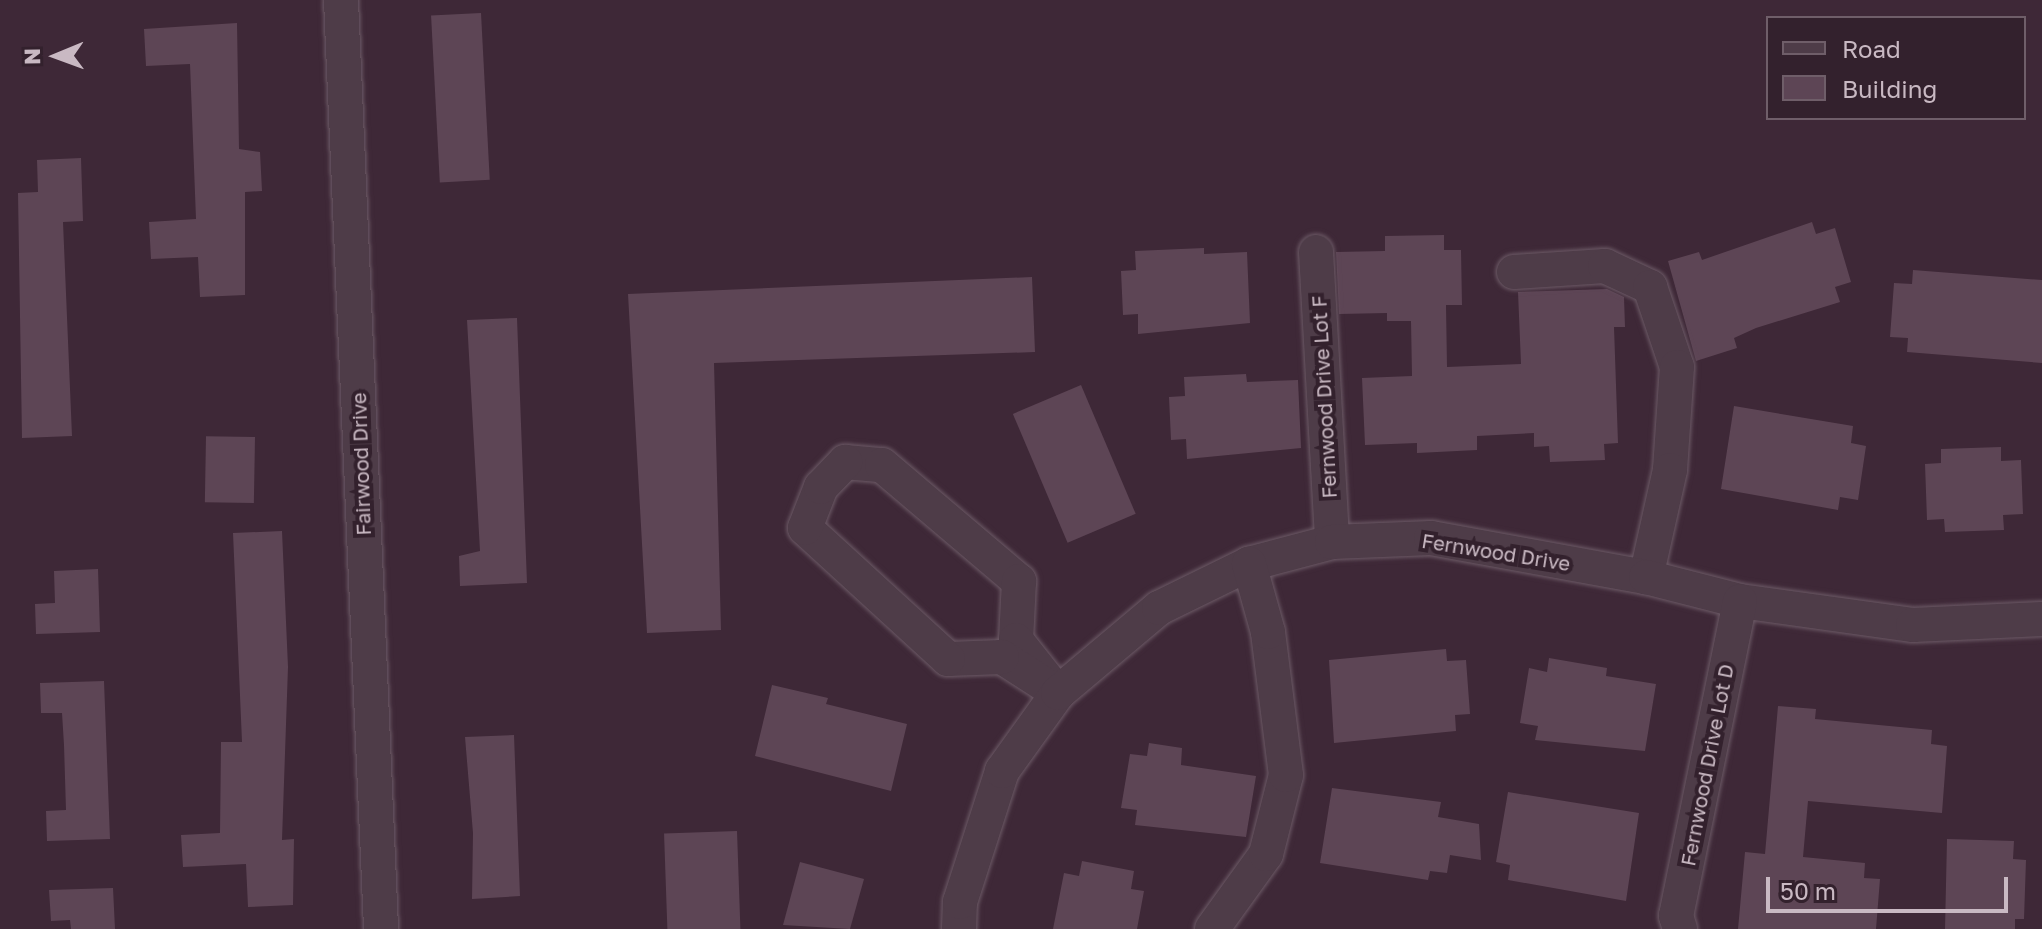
<!DOCTYPE html>
<style>
body{margin:0}
#map{position:relative;width:2042px;height:929px;overflow:hidden;background:#3e2837;font-family:"Golos Text",sans-serif}
div>[style]{position:absolute}
[style*='--x']{left:calc(var(--x)*1px);top:calc(var(--y)*1px);width:calc(var(--w)*1px);rotate:calc(var(--a)*1deg)}
.building>*{inset:0;background:#5d4555;transform-origin:0 0}
.roads{filter:drop-shadow(0 0 2px #6c5a66) drop-shadow(0 0 2px #6c5a66)}
.minor>*{height:34px;margin:-17px;padding:0 17px;transform-origin:17px;border-radius:17px;background:#4e3c48}
span{translate:-50% -50%;white-space:nowrap;text-align:center;line-height:1.15;-webkit-text-stroke:8px #33212d;paint-order:stroke}
.street-label{font-size:20px;color:#c9b9c3}
.legend{position:absolute;left:1766px;top:16px;width:260px;height:104px;box-sizing:border-box;background:#33212d;border:2px solid #6f5e69;margin:0;padding:10px 14px;list-style:none;font-size:24px;color:#c9b9c3}
.legend li{display:flex;align-items:center;gap:16px;height:40px}
.legend b{width:40px;border:2px solid #6f5e69}
.north{position:absolute;left:16px;top:16px;width:80px;height:80px;-webkit-text-stroke:6px #33212d;paint-order:stroke;rotate:269deg;font-size:22px;font-weight:700;line-height:32px;text-align:center;color:#c9b9c3}
.north::after{content:'';display:block;margin:auto;width:28px;height:36px;background:#c9b9c3;clip-path:polygon(50% 0,100% 100%,50% 72%,0 100%)}
.scale{position:absolute;left:1766px;top:877px;width:242px;height:36px;box-sizing:border-box;border:4px solid #c9b9c3;border-top:0;padding-left:10px;font-size:24px;line-height:28px;white-space:nowrap;color:#c9b9c3;-webkit-text-stroke:6px #33212d;paint-order:stroke}
</style>
<div id="map">
<div class="building">
<i style="left:481px;top:13px;width:167px;height:50px;rotate:87deg"></i>
<i style="clip-path:polygon(237px 23px,239px 149px,260px 152px,262px 191px,245px 192px,245px 295px,200px 297px,198px 257px,151px 259px,149px 222px,196px 219px,190px 64px,146px 66px,144px 29px)"></i>
<i style="clip-path:polygon(81px 158px,83px 221px,63px 222px,72px 436px,22px 438px,18px 193px,38px 192px,37px 160px)"></i>
<i style="clip-path:polygon(1812px 222px,1816px 234px,1835px 228px,1851px 282px,1835px 287px,1840px 302px,1756px 328px,1734px 338px,1737px 348px,1696px 361px,1668px 261px,1699px 252px,1702px 260px)"></i>
<i style="clip-path:polygon(1444px 235px,1444px 250px,1461px 250px,1462px 305px,1446px 305px,1447px 367px,1521px 364px,1518px 292px,1607px 289px,1624px 297px,1625px 327px,1614px 327px,1618px 443px,1604px 444px,1605px 460px,1550px 462px,1549px 446px,1534px 447px,1534px 433px,1477px 436px,1477px 450px,1417px 453px,1417px 443px,1365px 445px,1362px 378px,1412px 376px,1411px 321px,1387px 321px,1387px 313px,1339px 314px,1336px 252px,1385px 251px,1385px 236px)"></i>
<i style="clip-path:polygon(1204px 248px,1204px 254px,1247px 252px,1250px 323px,1138px 334px,1138px 314px,1123px 315px,1121px 271px,1136px 270px,1135px 251px)"></i>
<i style="clip-path:polygon(1913px 270px,2042px 280px,2042px 363px,1907px 352px,1908px 338px,1890px 337px,1894px 283px,1912px 284px)"></i>
<i style="clip-path:polygon(1032px 277px,1035px 352px,714px 363px,721px 630px,647px 633px,628px 294px)"></i>
<i style="clip-path:polygon(517px 318px,527px 583px,460px 586px,459px 556px,480px 551px,467px 320px)"></i>
<i style="clip-path:polygon(1246px 374px,1247px 382px,1298px 380px,1301px 448px,1187px 459px,1186px 439px,1171px 440px,1169px 397px,1185px 396px,1184px 377px)"></i>
<i style="left:1081px;top:385px;width:140px;height:74px;rotate:67deg"></i>
<i style="clip-path:polygon(1734px 406px,1853px 426px,1851px 443px,1866px 446px,1858px 500px,1840px 497px,1838px 510px,1721px 489px)"></i>
<i style="left:255px;top:437px;width:66px;height:49px;rotate:91deg"></i>
<i style="clip-path:polygon(2001px 447px,2001px 461px,2021px 460px,2023px 514px,2003px 515px,2004px 530px,1945px 532px,1944px 519px,1927px 520px,1925px 464px,1941px 463px,1941px 449px)"></i>
<i style="clip-path:polygon(282px 531px,288px 667px,282px 840px,294px 839px,293px 905px,248px 907px,246px 864px,183px 867px,181px 835px,220px 833px,221px 742px,242px 742px,233px 533px)"></i>
<i style="clip-path:polygon(98px 569px,100px 632px,36px 634px,35px 604px,55px 603px,54px 571px)"></i>
<i style="clip-path:polygon(1446px 649px,1447px 661px,1466px 660px,1470px 714px,1455px 715px,1456px 731px,1334px 743px,1329px 660px)"></i>
<i style="clip-path:polygon(1549px 658px,1607px 668px,1606px 676px,1656px 684px,1645px 751px,1535px 740px,1538px 726px,1520px 723px,1529px 668px,1547px 672px)"></i>
<i style="clip-path:polygon(104px 681px,110px 839px,47px 841px,46px 811px,66px 810px,64px 745px,62px 713px,41px 713px,40px 683px)"></i>
<i style="clip-path:polygon(772px 685px,828px 698px,826px 704px,907px 724px,891px 791px,755px 756px)"></i>
<i style="clip-path:polygon(1778px 706px,1816px 709px,1815px 719px,1932px 730px,1931px 744px,1947px 746px,1942px 813px,1808px 801px,1803px 857px,1865px 863px,1864px 878px,1880px 879px,1876px 929px,1738px 929px,1745px 852px,1765px 854px)"></i>
<i style="clip-path:polygon(514px 735px,520px 896px,472px 899px,473px 833px,465px 737px)"></i>
<i style="clip-path:polygon(1149px 743px,1182px 748px,1181px 765px,1256px 776px,1246px 837px,1135px 825px,1137px 810px,1121px 808px,1130px 754px,1147px 756px)"></i>
<i style="clip-path:polygon(1332px 788px,1441px 802px,1438px 817px,1479px 824px,1481px 860px,1450px 855px,1447px 873px,1430px 871px,1428px 880px,1320px 863px)"></i>
<i style="clip-path:polygon(1508px 792px,1639px 813px,1626px 901px,1508px 880px,1510px 865px,1496px 862px)"></i>
<i style="left:737px;top:831px;width:98px;height:73px;rotate:88deg"></i>
<i style="clip-path:polygon(1947px 839px,2014px 841px,2013px 859px,2026px 860px,2024px 919px,2015px 919px,2015px 929px,1945px 929px)"></i>
<i style="clip-path:polygon(1082px 861px,1134px 871px,1131px 889px,1144px 891px,1137px 929px,1053px 929px,1064px 873px,1079px 876px)"></i>
<i style="clip-path:polygon(800px 862px,864px 879px,850px 929px,783px 925px)"></i>
<i style="clip-path:polygon(113px 888px,115px 929px,71px 929px,70px 920px,51px 921px,49px 890px)"></i>
</div>
<div class="roads">
<div class="minor">
<i style="--x:341;--y:0;--w:930;--a:87.53"></i>
<i style="--x:1316;--y:252;--w:290;--a:86.8"></i>
<i style="--x:1514;--y:272;--w:91;--a:-3.8"></i>
<i style="--x:1605;--y:266;--w:50;--a:25"></i>
<i style="--x:1650;--y:287;--w:84;--a:71.4"></i>
<i style="--x:1677;--y:367;--w:103;--a:93.9"></i>
<i style="--x:1670;--y:470;--w:110;--a:102.6"></i>
<i style="--x:845;--y:462;--w:37;--a:5"></i>
<i style="--x:882;--y:465;--w:180;--a:40.3"></i>
<i style="--x:1019;--y:581;--w:59;--a:92.9"></i>
<i style="--x:1016;--y:640;--w:68;--a:51.6"></i>
<i style="--x:1058;--y:693;--w:67;--a:-147.3"></i>
<i style="--x:1002;--y:657;--w:54;--a:177.9"></i>
<i style="--x:948;--y:659;--w:194;--a:-137.5"></i>
<i style="--x:805;--y:528;--w:44;--a:-68.7"></i>
<i style="--x:821;--y:487;--w:35;--a:-46"></i>
<i style="--x:959;--y:929;--w:27;--a:-88"></i>
<i style="--x:960;--y:902;--w:138;--a:-72.2"></i>
<i style="--x:1002;--y:771;--w:96;--a:-54.3"></i>
<i style="--x:1058;--y:693;--w:132;--a:-40.1"></i>
<i style="--x:1159;--y:608;--w:100;--a:-26.1"></i>
<i style="--x:1249;--y:564;--w:86;--a:-14.8"></i>
<i style="--x:1332;--y:542;--w:99;--a:-2.3"></i>
<i style="--x:1431;--y:538;--w:219;--a:10.3"></i>
<i style="--x:1646;--y:577;--w:97;--a:14.3"></i>
<i style="--x:1740;--y:601;--w:175;--a:7.9"></i>
<i style="--x:1913;--y:625;--w:129;--a:-2.7"></i>
<i style="--x:1212;--y:929;--w:92;--a:-54.2"></i>
<i style="--x:1266;--y:854;--w:81;--a:-75.8"></i>
<i style="--x:1286;--y:775;--w:144;--a:-97.2"></i>
<i style="--x:1268;--y:632;--w:71;--a:-105.6"></i>
<i style="--x:1680;--y:929;--w:14;--a:-107"></i>
<i style="--x:1676;--y:916;--w:321;--a:-78.5"></i>
</div>
</div>
<div class="street-label">
<span style="left:1324px;top:397px;rotate:-93deg">Fernwood Drive Lot F</span>
<span style="left:361px;top:464px;rotate:-92deg">Fairwood Drive</span>
<span style="left:1496px;top:552px;rotate:9deg">Fernwood Drive</span>
<span style="left:1707px;top:765px;rotate:-79deg">Fernwood Drive Lot D</span>
</div>
<ul class="legend">
<li><b style="height:10px;background:#4e3c48"></b>Road</li>
<li><b style="height:22px;background:#5d4555"></b>Building</li>
</ul>
<div class="north">N</div>
<div class="scale">50 m</div>
</div>
